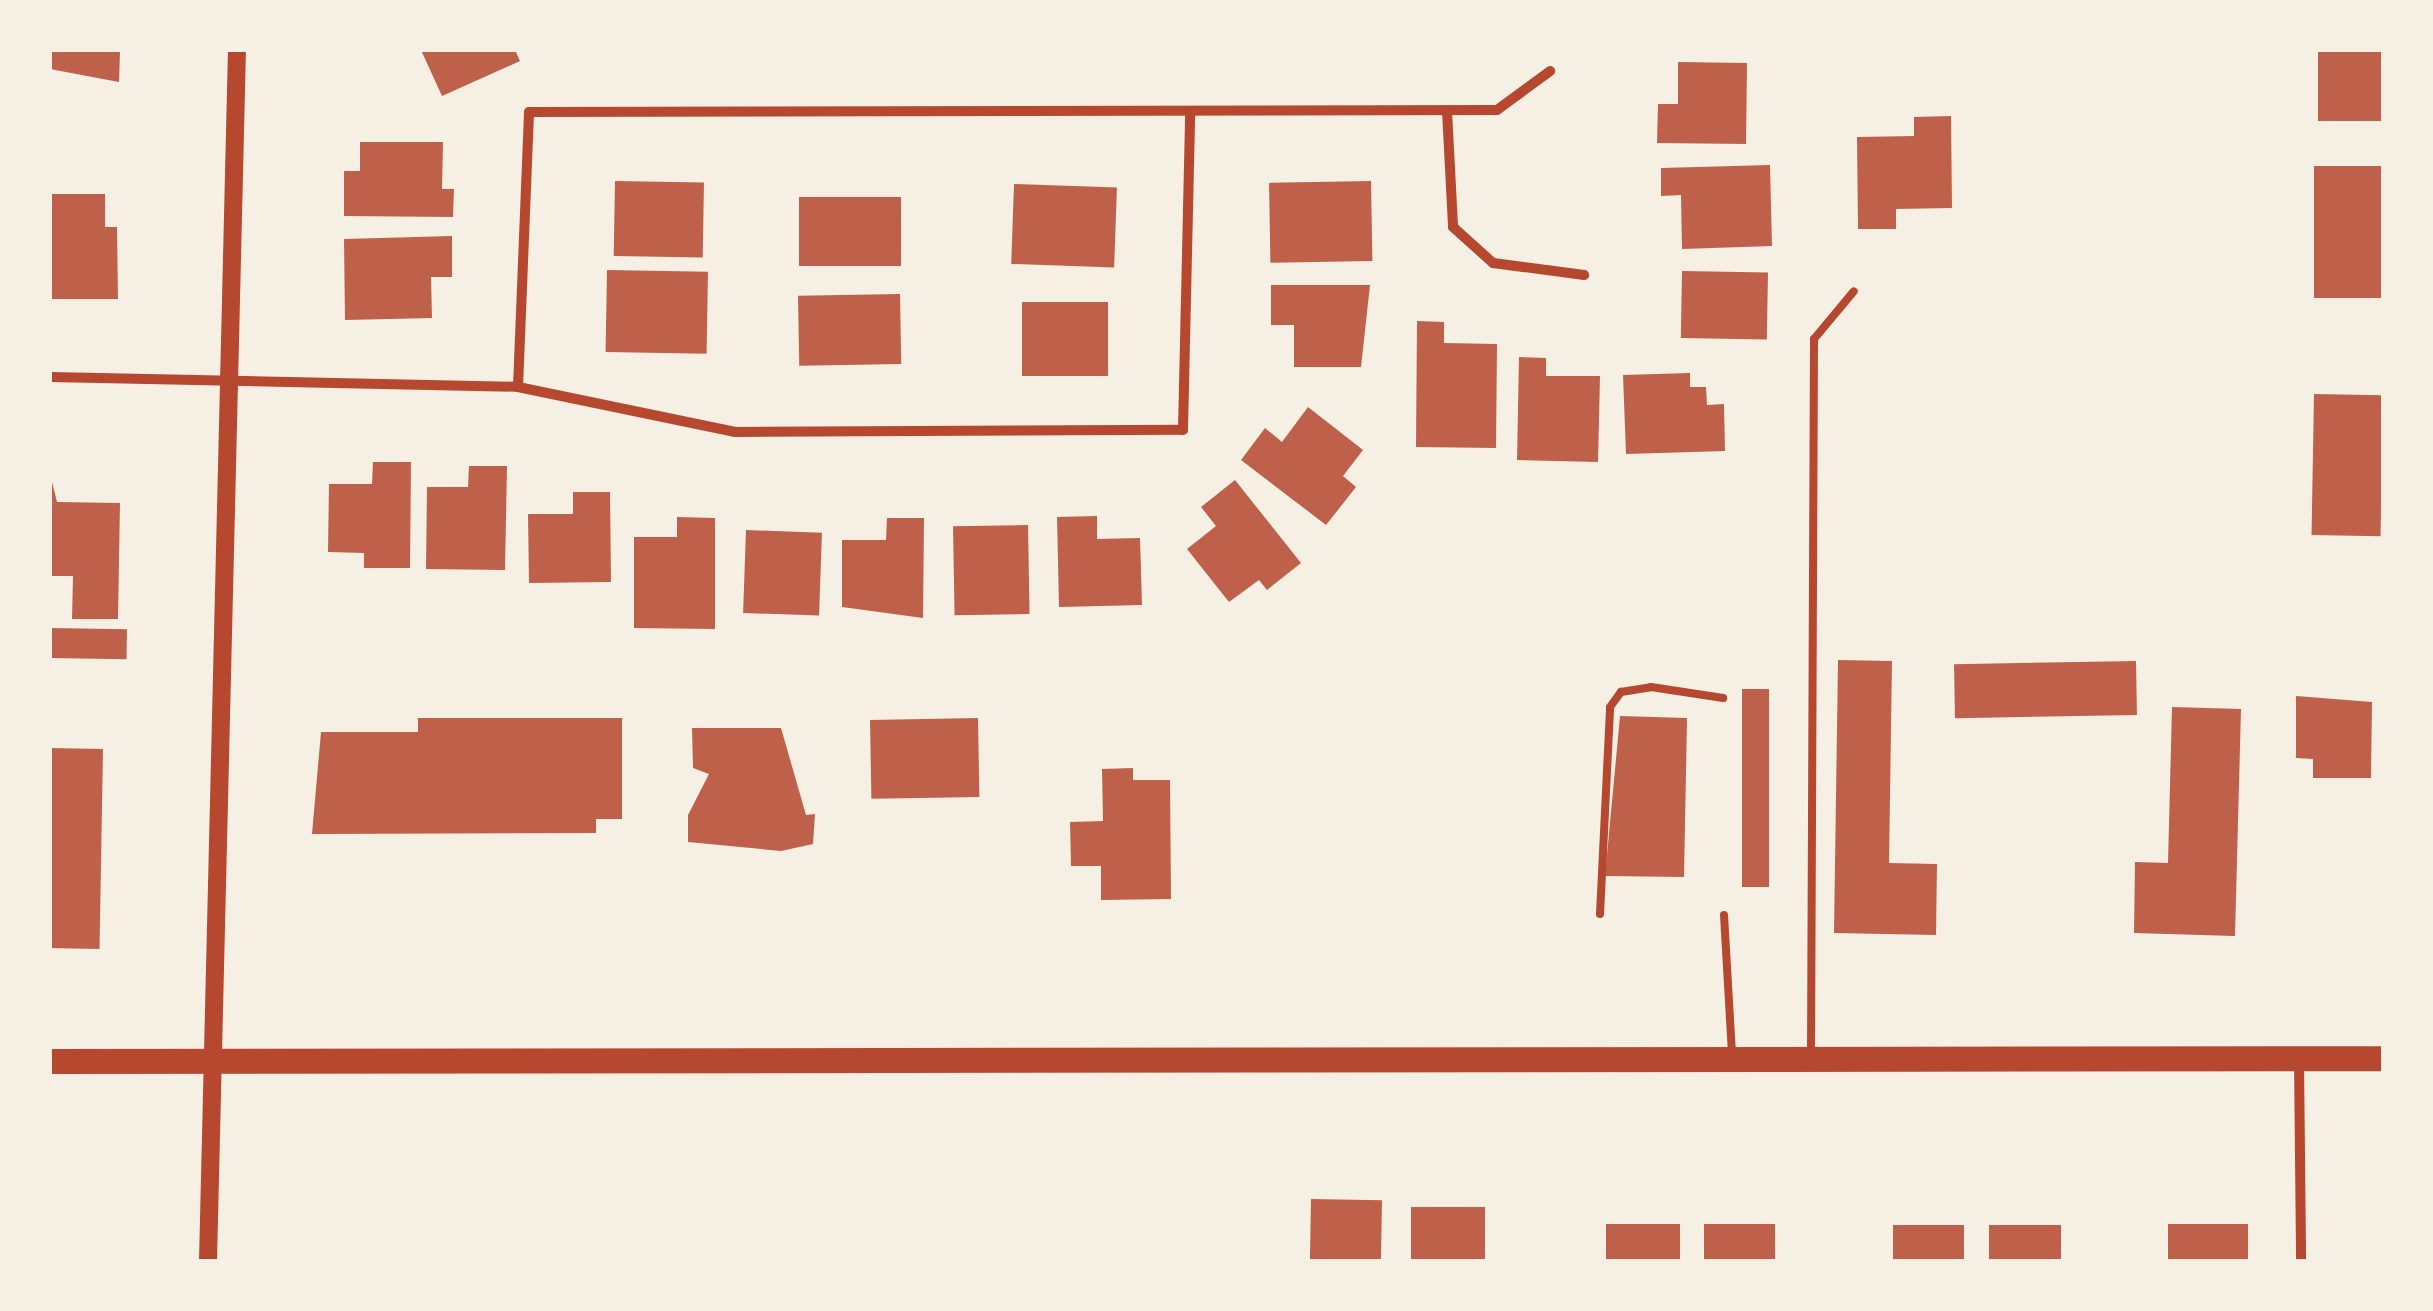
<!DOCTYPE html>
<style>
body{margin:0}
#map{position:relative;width:2433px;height:1311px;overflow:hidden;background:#f6efe4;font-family:Jost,sans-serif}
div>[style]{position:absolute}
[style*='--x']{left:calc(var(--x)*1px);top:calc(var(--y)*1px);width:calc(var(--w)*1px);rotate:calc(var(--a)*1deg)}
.building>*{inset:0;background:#bf614a;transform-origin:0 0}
.service>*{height:8px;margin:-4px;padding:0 4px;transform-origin:4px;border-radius:4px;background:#b5482f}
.minor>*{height:10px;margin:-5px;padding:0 5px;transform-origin:5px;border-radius:5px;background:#b5482f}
.tertiary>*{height:18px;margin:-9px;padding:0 9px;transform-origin:9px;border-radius:9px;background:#b5482f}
.primary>*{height:25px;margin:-12.5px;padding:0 12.5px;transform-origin:12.5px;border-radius:12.5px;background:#b5482f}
span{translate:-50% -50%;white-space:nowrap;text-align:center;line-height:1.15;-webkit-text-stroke:8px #f6efe4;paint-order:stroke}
.frame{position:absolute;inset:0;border:52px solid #f6efe4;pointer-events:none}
</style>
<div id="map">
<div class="building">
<i style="clip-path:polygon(50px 50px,120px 50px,119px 82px,50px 69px)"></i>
<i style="clip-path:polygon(421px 50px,515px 50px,520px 61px,442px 96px)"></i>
<i style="left:2318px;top:50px;width:65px;height:71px"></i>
<i style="clip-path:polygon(1678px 62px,1747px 63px,1746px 144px,1657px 143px,1658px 104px,1678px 104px)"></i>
<i style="clip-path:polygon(1951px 116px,1952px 208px,1896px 209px,1896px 229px,1858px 229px,1857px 137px,1914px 136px,1914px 117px)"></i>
<i style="clip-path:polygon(360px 142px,443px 142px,442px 189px,454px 189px,453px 217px,344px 216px,344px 171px,360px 171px)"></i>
<i style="clip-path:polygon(1770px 165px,1772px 246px,1682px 249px,1681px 195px,1661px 196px,1661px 168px)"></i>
<i style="left:2383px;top:166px;width:132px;height:69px;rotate:90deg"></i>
<i style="left:615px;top:181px;width:89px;height:75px;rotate:1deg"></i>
<i style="left:1371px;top:181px;width:80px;height:102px;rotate:89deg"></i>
<i style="left:1014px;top:184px;width:103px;height:80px;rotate:2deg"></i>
<i style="clip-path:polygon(50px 194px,105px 194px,105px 227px,117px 227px,118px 299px,50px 299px)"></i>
<i style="left:799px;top:197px;width:102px;height:69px"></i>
<i style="clip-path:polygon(452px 236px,452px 277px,431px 277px,432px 318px,345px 320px,344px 239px)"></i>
<i style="left:607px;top:270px;width:101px;height:82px;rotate:1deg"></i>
<i style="left:1682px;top:271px;width:86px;height:67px;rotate:1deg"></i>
<i style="clip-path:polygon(1271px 285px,1370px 285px,1361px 367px,1294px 367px,1294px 325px,1271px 325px)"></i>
<i style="left:900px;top:294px;width:70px;height:102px;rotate:89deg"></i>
<i style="left:1022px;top:302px;width:86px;height:74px"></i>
<i style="clip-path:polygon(1417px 321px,1444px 322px,1444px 343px,1497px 344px,1496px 448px,1416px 447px)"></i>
<i style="clip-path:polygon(1519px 357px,1546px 358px,1546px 376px,1600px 376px,1598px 462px,1517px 460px)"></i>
<i style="clip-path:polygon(1690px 373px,1690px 387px,1706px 387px,1707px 405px,1724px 404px,1725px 451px,1626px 454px,1623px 375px)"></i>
<i style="left:2314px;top:394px;width:69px;height:141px;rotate:1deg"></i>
<i style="clip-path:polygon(1308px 407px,1363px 450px,1343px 476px,1356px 487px,1326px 525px,1241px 460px,1265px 428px,1282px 442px)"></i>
<i style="clip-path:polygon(373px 462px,411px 462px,410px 568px,364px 568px,364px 553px,328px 552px,329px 484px,372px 484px)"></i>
<i style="clip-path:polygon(469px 466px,507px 466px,505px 570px,426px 569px,427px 487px,468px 487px)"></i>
<i style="clip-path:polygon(50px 474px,57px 502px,120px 503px,118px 619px,72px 619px,73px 576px,50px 576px)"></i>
<i style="clip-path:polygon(1235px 480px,1301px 563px,1267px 590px,1259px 580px,1229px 602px,1187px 549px,1216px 526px,1201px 507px)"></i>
<i style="clip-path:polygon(573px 492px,610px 492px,611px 582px,529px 583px,528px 514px,573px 514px)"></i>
<i style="clip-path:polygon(1097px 516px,1097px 539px,1140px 538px,1142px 605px,1059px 607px,1057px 517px)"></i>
<i style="clip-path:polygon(677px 517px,715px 518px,715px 629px,634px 628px,634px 537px,677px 537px)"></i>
<i style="clip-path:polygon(887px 518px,924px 518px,923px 618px,842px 607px,842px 540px,886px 540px)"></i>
<i style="left:1028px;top:525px;width:89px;height:75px;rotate:89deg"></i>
<i style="left:746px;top:530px;width:76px;height:83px;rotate:2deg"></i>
<i style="left:50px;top:628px;width:77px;height:30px;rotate:1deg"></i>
<i style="clip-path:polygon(1838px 660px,1892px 661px,1889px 863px,1937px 864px,1936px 935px,1834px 933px)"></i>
<i style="left:2136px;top:661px;width:54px;height:182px;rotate:89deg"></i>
<i style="left:1742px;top:689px;width:27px;height:198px"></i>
<i style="clip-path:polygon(2296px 696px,2372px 702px,2371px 778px,2313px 778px,2313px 759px,2296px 758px)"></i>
<i style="clip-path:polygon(2172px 707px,2241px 709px,2235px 936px,2134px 933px,2135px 862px,2168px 863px)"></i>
<i style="clip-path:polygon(1620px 716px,1687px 718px,1684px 877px,1605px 876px)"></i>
<i style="clip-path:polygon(418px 718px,622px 718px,622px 819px,596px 819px,596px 833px,312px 834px,321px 732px,418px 732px)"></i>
<i style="left:978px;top:718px;width:79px;height:108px;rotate:89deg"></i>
<i style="clip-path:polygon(692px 728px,781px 728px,806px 815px,815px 814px,813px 844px,781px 851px,688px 842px,688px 815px,709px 774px,693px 768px)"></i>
<i style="left:50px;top:748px;width:53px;height:200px;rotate:1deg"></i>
<i style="clip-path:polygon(1133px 768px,1133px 780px,1170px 780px,1171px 899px,1101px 900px,1101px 866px,1071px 866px,1070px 822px,1103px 821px,1102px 769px)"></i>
<i style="left:1311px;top:1199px;width:71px;height:62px;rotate:1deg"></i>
<i style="left:1411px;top:1207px;width:74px;height:54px"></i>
<i style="left:1606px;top:1224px;width:74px;height:37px"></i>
<i style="left:1704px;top:1224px;width:71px;height:37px"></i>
<i style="left:2248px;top:1224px;width:37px;height:80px;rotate:90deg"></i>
<i style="left:1964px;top:1225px;width:36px;height:71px;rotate:90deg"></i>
<i style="left:1989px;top:1225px;width:72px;height:36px"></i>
</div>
<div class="service">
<i style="--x:1600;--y:914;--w:207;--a:-87.2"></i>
<i style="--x:1610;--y:707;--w:19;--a:-54"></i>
<i style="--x:1621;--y:692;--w:30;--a:-9"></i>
<i style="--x:1651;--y:687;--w:73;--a:8.7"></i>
<i style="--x:1724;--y:915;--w:140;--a:86.7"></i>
<i style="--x:1811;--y:1055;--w:716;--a:-89.76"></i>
<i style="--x:1814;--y:339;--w:62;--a:-50.2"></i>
</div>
<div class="minor">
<i style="--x:1447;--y:111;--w:116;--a:87"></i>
<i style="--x:1453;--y:227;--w:54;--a:42"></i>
<i style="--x:1493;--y:263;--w:92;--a:7.5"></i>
<i style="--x:50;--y:377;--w:468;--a:1.2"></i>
<i style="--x:518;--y:387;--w:222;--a:11.7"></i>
<i style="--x:735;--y:432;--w:448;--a:-0.3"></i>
<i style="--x:1183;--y:430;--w:315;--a:-88.7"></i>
<i style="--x:518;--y:387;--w:275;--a:-87.7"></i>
<i style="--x:529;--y:112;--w:968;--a:-0.12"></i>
<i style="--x:1497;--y:110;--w:66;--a:-36.3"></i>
<i style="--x:2299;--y:1060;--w:201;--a:89.4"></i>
</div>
<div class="tertiary">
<i style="--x:208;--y:1261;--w:1211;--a:-88.63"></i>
</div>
<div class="primary">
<i style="--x:50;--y:1061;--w:2333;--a:-0.07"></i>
</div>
<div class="frame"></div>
</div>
